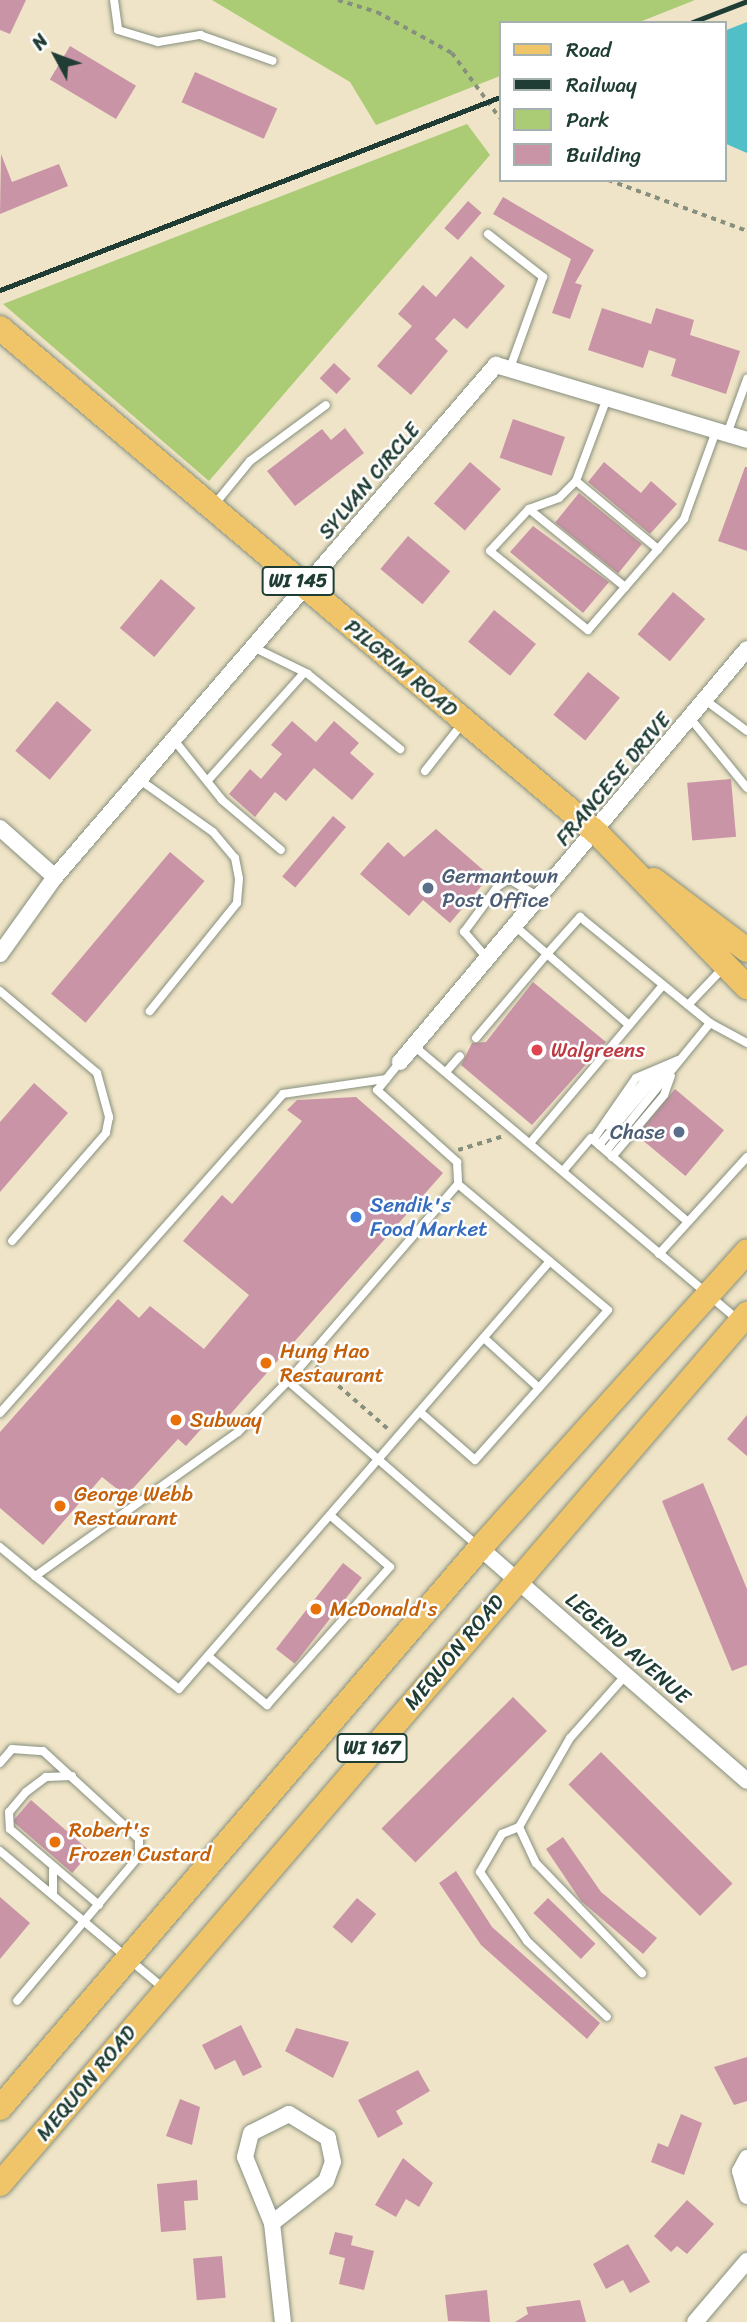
<!DOCTYPE html>
<style>
body{margin:0}
#map{position:relative;width:747px;height:2322px;overflow:hidden;background:#efe4c7;font-family:Sriracha,sans-serif}
div>[style]{position:absolute}
[style*='--x']{left:calc(var(--x)*1px);top:calc(var(--y)*1px);width:calc(var(--w)*1px);rotate:calc(var(--a)*1deg)}
.green>*{inset:0;background:#abcb74}
.water>*{inset:0;background:#51bfc8}
.building>*{inset:0;background:#ca94a7;transform-origin:0 0}
.path>*{height:3.5px;margin-top:-1.75px;transform-origin:0;background:repeating-linear-gradient(90deg,#87907e 0 5px,transparent 0 10px)}
.roads{filter:drop-shadow(0 0 2px #87907e) drop-shadow(0 0 2px #87907e)}
.service>*{height:8px;margin:-4px;padding:0 4px;transform-origin:4px;border-radius:4px;background:#fff}
.minor>*{height:16px;margin:-8px;padding:0 8px;transform-origin:8px;border-radius:8px;background:#fff}
.primary>*{height:24px;margin:-12px;padding:0 12px;transform-origin:12px;border-radius:12px;background:#f0c469}
.rail>*{height:5px;margin:-2.5px;padding:0 2.5px;transform-origin:2.5px;border-radius:2.5px;background:#1f3d34}
.dots>*{width:19px;height:19px;translate:-50% -50%;box-sizing:border-box;border:4px solid #fff;border-radius:50%}
span{translate:-50% -50%;white-space:nowrap;text-align:center;line-height:1.15;-webkit-text-stroke:5px #fff;paint-order:stroke}
.shield-label span{padding:2px 5px;background:#fff;border:2px solid;border-radius:5px;-webkit-text-stroke-width:0}
.shield-label{font-size:19px;color:#1f3d34;font-weight:700}
.street-label{font-size:21px;color:#1f3d34}
.service-label{font-size:21px;color:#4e5e75}
.left{translate:0 -50%;text-align:left}
.right{translate:-100% -50%;text-align:right}
.health-label{font-size:21px;color:#be3a42}
.shop-label{font-size:21px;color:#366cbe}
.food-label{font-size:21px;color:#c56008}
.legend{position:absolute;left:499px;top:21px;width:228px;height:161px;box-sizing:border-box;background:#fff;border:2px solid #a5b1ae;margin:0;padding:9px 12px;list-style:none;font-size:21px;color:#1f3d34}
.legend li{display:flex;align-items:center;gap:14px;height:35px}
.legend b{width:35px;border:2px solid #a5b1ae}
.north{position:absolute;left:21px;top:21px;width:70px;height:70px;-webkit-text-stroke:5px #fff;paint-order:stroke;rotate:311deg;font-size:19px;font-weight:700;line-height:28px;text-align:center;color:#1f3d34}
.north::after{content:'';display:block;margin:auto;width:24px;height:32px;background:#1f3d34;clip-path:polygon(50% 0,100% 100%,50% 72%,0 100%)}
</style>
<div id="map">
<div class="green">
<i style="clip-path:polygon(212px 0,695px 0,637px 23px,500px 23px,500px 76px,376px 125px,350px 82px)"></i>
<i style="clip-path:polygon(467px 124px,490px 155px,209px 481px,3px 304px)"></i>
</div>
<div class="water">
<i style="clip-path:polygon(747px 22px,747px 153px,724px 143px,724px 31px)"></i>
</div>
<div class="building">
<i style="clip-path:polygon(0 0,26px 0,10px 34px,0 30px)"></i>
<i style="left:70px;top:46px;width:77px;height:39px;rotate:31deg"></i>
<i style="left:195px;top:72px;width:90px;height:33px;rotate:24deg"></i>
<i style="clip-path:polygon(1px 154px,12px 182px,59px 164px,68px 186px,0 214px)"></i>
<i style="clip-path:polygon(503px 197px,594px 250px,575px 283px,582px 285px,570px 319px,552px 313px,571px 259px,493px 214px)"></i>
<i style="left:468px;top:201px;width:18px;height:36px;rotate:41deg"></i>
<i style="clip-path:polygon(471px 256px,505px 286px,467px 329px,454px 318px,435px 339px,448px 351px,411px 395px,377px 366px,412px 326px,398px 314px,423px 285px,436px 297px)"></i>
<i style="clip-path:polygon(602px 308px,651px 324px,656px 308px,694px 320px,690px 335px,740px 351px,726px 394px,671px 376px,676px 359px,649px 350px,643px 368px,588px 350px)"></i>
<i style="left:334px;top:363px;width:23px;height:21px;rotate:43deg"></i>
<i style="left:513px;top:419px;width:55px;height:41px;rotate:19deg"></i>
<i style="clip-path:polygon(345px 428px,364px 453px,295px 506px,267px 471px,322px 429px,331px 440px)"></i>
<i style="left:470px;top:462px;width:41px;height:55px;rotate:41deg"></i>
<i style="clip-path:polygon(604px 462px,641px 493px,651px 481px,677px 504px,650px 534px,588px 482px)"></i>
<i style="clip-path:polygon(745px 467px,747px 467px,747px 551px,718px 541px)"></i>
<i style="left:579px;top:493px;width:81px;height:38px;rotate:39deg"></i>
<i style="clip-path:polygon(533px 526px,609px 582px,583px 613px,510px 552px)"></i>
<i style="left:408px;top:536px;width:55px;height:43px;rotate:40deg"></i>
<i style="left:161px;top:579px;width:45px;height:64px;rotate:40deg"></i>
<i style="left:673px;top:592px;width:42px;height:55px;rotate:40deg"></i>
<i style="left:494px;top:610px;width:54px;height:41px;rotate:39deg"></i>
<i style="left:588px;top:672px;width:41px;height:55px;rotate:39deg"></i>
<i style="left:57px;top:701px;width:45px;height:65px;rotate:40deg"></i>
<i style="clip-path:polygon(292px 721px,316px 742px,334px 721px,359px 743px,350px 753px,374px 774px,352px 800px,314px 768px,286px 801px,275px 792px,255px 817px,229px 794px,250px 769px,261px 779px,282px 754px,271px 745px)"></i>
<i style="left:731px;top:779px;width:58px;height:44px;rotate:85deg"></i>
<i style="left:333px;top:816px;width:17px;height:79px;rotate:40deg"></i>
<i style="clip-path:polygon(436px 829px,490px 876px,450px 923px,423px 900px,409px 916px,360px 874px,388px 842px,404px 857px)"></i>
<i style="left:170px;top:852px;width:45px;height:185px;rotate:40deg"></i>
<i style="clip-path:polygon(533px 982px,606px 1042px,532px 1125px,461px 1065px,472px 1043px,486px 1042px)"></i>
<i style="clip-path:polygon(34px 1083px,68px 1113px,0 1192px,0 1122px)"></i>
<i style="left:675px;top:1089px;width:64px;height:60px;rotate:40deg"></i>
<i style="clip-path:polygon(356px 1097px,443px 1173px,227px 1418px,219px 1409px,186px 1446px,178px 1439px,126px 1496px,102px 1477px,43px 1545px,0 1508px,0 1432px,118px 1299px,139px 1318px,150px 1306px,204px 1349px,249px 1295px,183px 1241px,222px 1195px,232px 1204px,302px 1121px,287px 1110px,297px 1100px)"></i>
<i style="clip-path:polygon(747px 1415px,747px 1456px,727px 1439px)"></i>
<i style="clip-path:polygon(703px 1483px,747px 1589px,747px 1665px,732px 1671px,662px 1501px)"></i>
<i style="left:343px;top:1563px;width:24px;height:109px;rotate:38deg"></i>
<i style="left:513px;top:1697px;width:48px;height:186px;rotate:45deg"></i>
<i style="left:601px;top:1752px;width:186px;height:46px;rotate:45deg"></i>
<i style="left:31px;top:1800px;width:79px;height:28px;rotate:41deg"></i>
<i style="clip-path:polygon(563px 1837px,601px 1892px,657px 1938px,643px 1954px,581px 1901px,546px 1849px)"></i>
<i style="clip-path:polygon(456px 1871px,492px 1927px,600px 2023px,587px 2039px,481px 1945px,439px 1883px)"></i>
<i style="clip-path:polygon(0 1897px,30px 1923px,0 1959px)"></i>
<i style="left:357px;top:1898px;width:25px;height:38px;rotate:40deg"></i>
<i style="left:548px;top:1898px;width:66px;height:21px;rotate:44deg"></i>
<i style="clip-path:polygon(241px 2025px,262px 2067px,243px 2076px,235px 2060px,215px 2070px,202px 2045px)"></i>
<i style="clip-path:polygon(296px 2028px,349px 2042px,333px 2078px,285px 2051px)"></i>
<i style="clip-path:polygon(747px 2057px,747px 2101px,734px 2105px,714px 2067px)"></i>
<i style="clip-path:polygon(418px 2070px,430px 2091px,396px 2111px,403px 2124px,378px 2138px,358px 2100px)"></i>
<i style="clip-path:polygon(180px 2099px,200px 2107px,192px 2145px,166px 2136px)"></i>
<i style="clip-path:polygon(681px 2114px,702px 2123px,684px 2175px,651px 2162px,658px 2143px,668px 2147px)"></i>
<i style="clip-path:polygon(403px 2158px,433px 2183px,419px 2207px,406px 2199px,396px 2217px,375px 2205px)"></i>
<i style="clip-path:polygon(197px 2180px,198px 2200px,184px 2201px,186px 2230px,161px 2232px,157px 2184px)"></i>
<i style="clip-path:polygon(687px 2200px,714px 2224px,687px 2254px,677px 2246px,671px 2252px,654px 2236px)"></i>
<i style="clip-path:polygon(335px 2232px,353px 2236px,351px 2245px,374px 2251px,364px 2290px,339px 2284px,345px 2258px,329px 2254px)"></i>
<i style="clip-path:polygon(628px 2244px,650px 2282px,630px 2293px,623px 2280px,606px 2289px,593px 2264px)"></i>
<i style="left:222px;top:2256px;width:42px;height:29px;rotate:85deg"></i>
<i style="clip-path:polygon(487px 2290px,490px 2322px,448px 2321px,445px 2295px)"></i>
<i style="clip-path:polygon(580px 2300px,586px 2322px,515px 2322px,528px 2314px,526px 2307px)"></i>
</div>
<div class="path">
<i style="--x:338;--y:0;--w:41;--a:17.1"></i>
<i style="--x:377;--y:12;--w:85;--a:28.7"></i>
<i style="--x:452;--y:53;--w:81;--a:53.6"></i>
<i style="--x:608;--y:180;--w:148;--a:20.1"></i>
<i style="--x:458;--y:1150;--w:48;--a:-16.9"></i>
<i style="--x:316;--y:1366;--w:97;--a:41.2"></i>
</div>
<div class="roads">
<div class="service">
<i style="--x:114;--y:0;--w:30;--a:82"></i>
<i style="--x:118;--y:30;--w:42;--a:16.7"></i>
<i style="--x:158;--y:42;--w:43;--a:-9.5"></i>
<i style="--x:200;--y:35;--w:77;--a:19.6"></i>
<i style="--x:488;--y:234;--w:70;--a:38"></i>
<i style="--x:543;--y:277;--w:97;--a:109.9"></i>
<i style="--x:607;--y:398;--w:89;--a:110.5"></i>
<i style="--x:576;--y:481;--w:24;--a:135"></i>
<i style="--x:559;--y:498;--w:32;--a:160"></i>
<i style="--x:529;--y:509;--w:57;--a:132.9"></i>
<i style="--x:490;--y:551;--w:126;--a:38.9"></i>
<i style="--x:588;--y:630;--w:147;--a:-49.1"></i>
<i style="--x:684;--y:519;--w:94;--a:-70"></i>
<i style="--x:727;--y:434;--w:59;--a:-70"></i>
<i style="--x:576;--y:481;--w:107;--a:39.7"></i>
<i style="--x:214;--y:505;--w:57;--a:-50.7"></i>
<i style="--x:250;--y:461;--w:94;--a:-36.4"></i>
<i style="--x:529;--y:509;--w:124;--a:39.1"></i>
<i style="--x:255;--y:648;--w:59;--a:26.1"></i>
<i style="--x:308;--y:674;--w:119;--a:39.2"></i>
<i style="--x:705;--y:700;--w:52;--a:36.4"></i>
<i style="--x:690;--y:718;--w:90;--a:50.8"></i>
<i style="--x:174;--y:740;--w:77;--a:51.3"></i>
<i style="--x:222;--y:800;--w:77;--a:40.3"></i>
<i style="--x:425;--y:771;--w:60;--a:-51.8"></i>
<i style="--x:210;--y:778;--w:138;--a:-48.2"></i>
<i style="--x:140;--y:780;--w:90;--a:35.5"></i>
<i style="--x:213;--y:832;--w:34;--a:50"></i>
<i style="--x:235;--y:858;--w:21;--a:79"></i>
<i style="--x:239;--y:879;--w:24;--a:95"></i>
<i style="--x:237;--y:903;--w:139;--a:128.9"></i>
<i style="--x:487;--y:958;--w:35;--a:-131"></i>
<i style="--x:464;--y:932;--w:57;--a:-53.5"></i>
<i style="--x:498;--y:886;--w:13;--a:-32"></i>
<i style="--x:509;--y:879;--w:37;--a:31"></i>
<i style="--x:0;--y:991;--w:127;--a:40.2"></i>
<i style="--x:97;--y:1073;--w:46;--a:74.7"></i>
<i style="--x:109;--y:1117;--w:16;--a:101"></i>
<i style="--x:106;--y:1133;--w:143;--a:131"></i>
<i style="--x:688;--y:1005;--w:52;--a:-46.5"></i>
<i style="--x:629;--y:1025;--w:108;--a:-139.1"></i>
<i style="--x:547;--y:954;--w:50;--a:-48.3"></i>
<i style="--x:580;--y:917;--w:168;--a:39.2"></i>
<i style="--x:710;--y:1023;--w:42;--a:28.4"></i>
<i style="--x:476;--y:1038;--w:110;--a:-49.8"></i>
<i style="--x:547;--y:954;--w:41;--a:-138.9"></i>
<i style="--x:414;--y:1046;--w:424;--a:40.2"></i>
<i style="--x:400;--y:1062;--w:36;--a:129"></i>
<i style="--x:377;--y:1090;--w:108;--a:42"></i>
<i style="--x:457;--y:1162;--w:22;--a:87"></i>
<i style="--x:446;--y:1072;--w:21;--a:-49"></i>
<i style="--x:606;--y:1125;--w:68;--a:-48.6"></i>
<i style="--x:593;--y:1140;--w:75;--a:-55.3"></i>
<i style="--x:636;--y:1078;--w:46;--a:-23.2"></i>
<i style="--x:531;--y:1142;--w:205;--a:-49.9"></i>
<i style="--x:599;--y:1145;--w:104;--a:-49.7"></i>
<i style="--x:606;--y:1151;--w:165;--a:-50.9"></i>
<i style="--x:612;--y:1157;--w:81;--a:-50"></i>
<i style="--x:664;--y:1095;--w:20;--a:-70"></i>
<i style="--x:563;--y:1171;--w:43;--a:-49.7"></i>
<i style="--x:591;--y:1138;--w:128;--a:40.9"></i>
<i style="--x:659;--y:1254;--w:131;--a:-47.8"></i>
<i style="--x:484;--y:1338;--w:74;--a:42.3"></i>
<i style="--x:288;--y:1381;--w:71;--a:134.4"></i>
<i style="--x:238;--y:1432;--w:249;--a:144.6"></i>
<i style="--x:35;--y:1576;--w:183;--a:38.1"></i>
<i style="--x:179;--y:1689;--w:566;--a:-49.08"></i>
<i style="--x:420;--y:1412;--w:73;--a:41.1"></i>
<i style="--x:475;--y:1460;--w:200;--a:-48.4"></i>
<i style="--x:608;--y:1310;--w:196;--a:-140"></i>
<i style="--x:458;--y:1184;--w:260;--a:130.8"></i>
<i style="--x:288;--y:1381;--w:252;--a:41"></i>
<i style="--x:0;--y:1413;--w:426;--a:-48.4"></i>
<i style="--x:283;--y:1094;--w:104;--a:-8.3"></i>
<i style="--x:0;--y:1547;--w:45;--a:39.6"></i>
<i style="--x:208;--y:1656;--w:77;--a:39.7"></i>
<i style="--x:267;--y:1705;--w:185;--a:-48.3"></i>
<i style="--x:390;--y:1567;--w:78;--a:-139.2"></i>
<i style="--x:626;--y:1675;--w:84;--a:131.6"></i>
<i style="--x:570;--y:1738;--w:103;--a:119.8"></i>
<i style="--x:519;--y:1827;--w:40;--a:65"></i>
<i style="--x:536;--y:1863;--w:153;--a:46.1"></i>
<i style="--x:0;--y:1763;--w:18;--a:-49"></i>
<i style="--x:12;--y:1749;--w:31;--a:4"></i>
<i style="--x:43;--y:1751;--w:130;--a:42.5"></i>
<i style="--x:139;--y:1839;--w:17;--a:90"></i>
<i style="--x:139;--y:1856;--w:189;--a:130.1"></i>
<i style="--x:72;--y:1776;--w:26;--a:178"></i>
<i style="--x:46;--y:1777;--w:25;--a:143"></i>
<i style="--x:26;--y:1792;--w:26;--a:130"></i>
<i style="--x:9;--y:1812;--w:17;--a:87"></i>
<i style="--x:10;--y:1829;--w:117;--a:40.5"></i>
<i style="--x:519;--y:1827;--w:18;--a:158"></i>
<i style="--x:502;--y:1834;--w:44;--a:120.1"></i>
<i style="--x:480;--y:1872;--w:83;--a:55.7"></i>
<i style="--x:527;--y:1941;--w:110;--a:43.5"></i>
<i style="--x:0;--y:1851;--w:213;--a:40"></i>
<i style="--x:53;--y:1870;--w:24;--a:90"></i>
</div>
<div class="minor">
<i style="--x:0;--y:828;--w:74;--a:41.7"></i>
<i style="--x:0;--y:954;--w:95;--a:-54.5"></i>
<i style="--x:55;--y:877;--w:676;--a:-49.26"></i>
<i style="--x:496;--y:365;--w:262;--a:16.6"></i>
<i style="--x:400;--y:1062;--w:539;--a:-49.96"></i>
<i style="--x:480;--y:1548;--w:354;--a:41.1"></i>
<i style="--x:747;--y:2158;--w:15;--a:118"></i>
<i style="--x:740;--y:2171;--w:26;--a:74"></i>
<i style="--x:272;--y:2223;--w:68;--a:-37.9"></i>
<i style="--x:326;--y:2181;--w:20;--a:-70"></i>
<i style="--x:333;--y:2162;--w:25;--a:-102"></i>
<i style="--x:328;--y:2138;--w:46;--a:-148.4"></i>
<i style="--x:289;--y:2114;--w:42;--a:153.4"></i>
<i style="--x:251;--y:2133;--w:25;--a:104"></i>
<i style="--x:245;--y:2157;--w:71;--a:67.8"></i>
<i style="--x:272;--y:2223;--w:100;--a:83.7"></i>
<i style="--x:695;--y:2322;--w:80;--a:-49.6"></i>
</div>
<div class="primary">
<i style="--x:0;--y:328;--w:782;--a:40.23"></i>
<i style="--x:597;--y:833;--w:215;--a:45.8"></i>
<i style="--x:654;--y:880;--w:116;--a:37"></i>
<i style="--x:0;--y:2108;--w:738;--a:-49.4"></i>
<i style="--x:480;--y:1548;--w:399;--a:-48"></i>
<i style="--x:0;--y:2184;--w:1147;--a:-49.35"></i>
</div>
</div>
<div class="rail">
<i style="--x:690;--y:23;--w:61;--a:-21.1"></i>
<i style="--x:0;--y:290;--w:536;--a:-21.11"></i>
</div>
<div class="dots">
<i style="left:428px;top:888px;background:#5c6f8a"></i>
<i style="left:537px;top:1050px;background:#e0444e"></i>
<i style="left:679px;top:1132px;background:#5c6f8a"></i>
<i style="left:356px;top:1217px;background:#3f7fe0"></i>
<i style="left:266px;top:1363px;background:#e8710a"></i>
<i style="left:176px;top:1420px;background:#e8710a"></i>
<i style="left:60px;top:1506px;background:#e8710a"></i>
<i style="left:316px;top:1609px;background:#e8710a"></i>
<i style="left:55px;top:1842px;background:#e8710a"></i>
</div>
<div class="shield-label">
<span style="left:298px;top:581px">WI 145</span>
<span style="left:372px;top:1748px">WI 167</span>
</div>
<div class="street-label">
<span style="left:369px;top:481px;rotate:-50deg">SYLVAN CIRCLE</span>
<span style="left:401px;top:668px;rotate:40deg">PILGRIM ROAD</span>
<span style="left:613px;top:779px;rotate:-50deg">FRANCESE DRIVE</span>
<span style="left:628px;top:1648px;rotate:41deg">LEGEND AVENUE</span>
<span style="left:454px;top:1652px;rotate:-50deg">MEQUON ROAD</span>
<span style="left:86px;top:2083px;rotate:-50deg">MEQUON ROAD</span>
</div>
<div class="service-label">
<span class="left" style="left:442px;top:888px">Germantown<br>Post Office</span>
<span class="right" style="left:665px;top:1132px">Chase</span>
</div>
<div class="health-label">
<span class="left" style="left:551px;top:1050px">Walgreens</span>
</div>
<div class="shop-label">
<span class="left" style="left:370px;top:1217px">Sendik's<br>Food Market</span>
</div>
<div class="food-label">
<span class="left" style="left:280px;top:1363px">Hung Hao<br>Restaurant</span>
<span class="left" style="left:190px;top:1420px">Subway</span>
<span class="left" style="left:74px;top:1506px">George Webb<br>Restaurant</span>
<span class="left" style="left:330px;top:1609px">McDonald's</span>
<span class="left" style="left:69px;top:1842px">Robert's<br>Frozen Custard</span>
</div>
<ul class="legend">
<li><b style="height:9px;background:#f0c469"></b>Road</li>
<li><b style="height:9px;background:#1f3d34"></b>Railway</li>
<li><b style="height:19px;background:#abcb74"></b>Park</li>
<li><b style="height:19px;background:#ca94a7"></b>Building</li>
</ul>
<div class="north">N</div>
</div>
